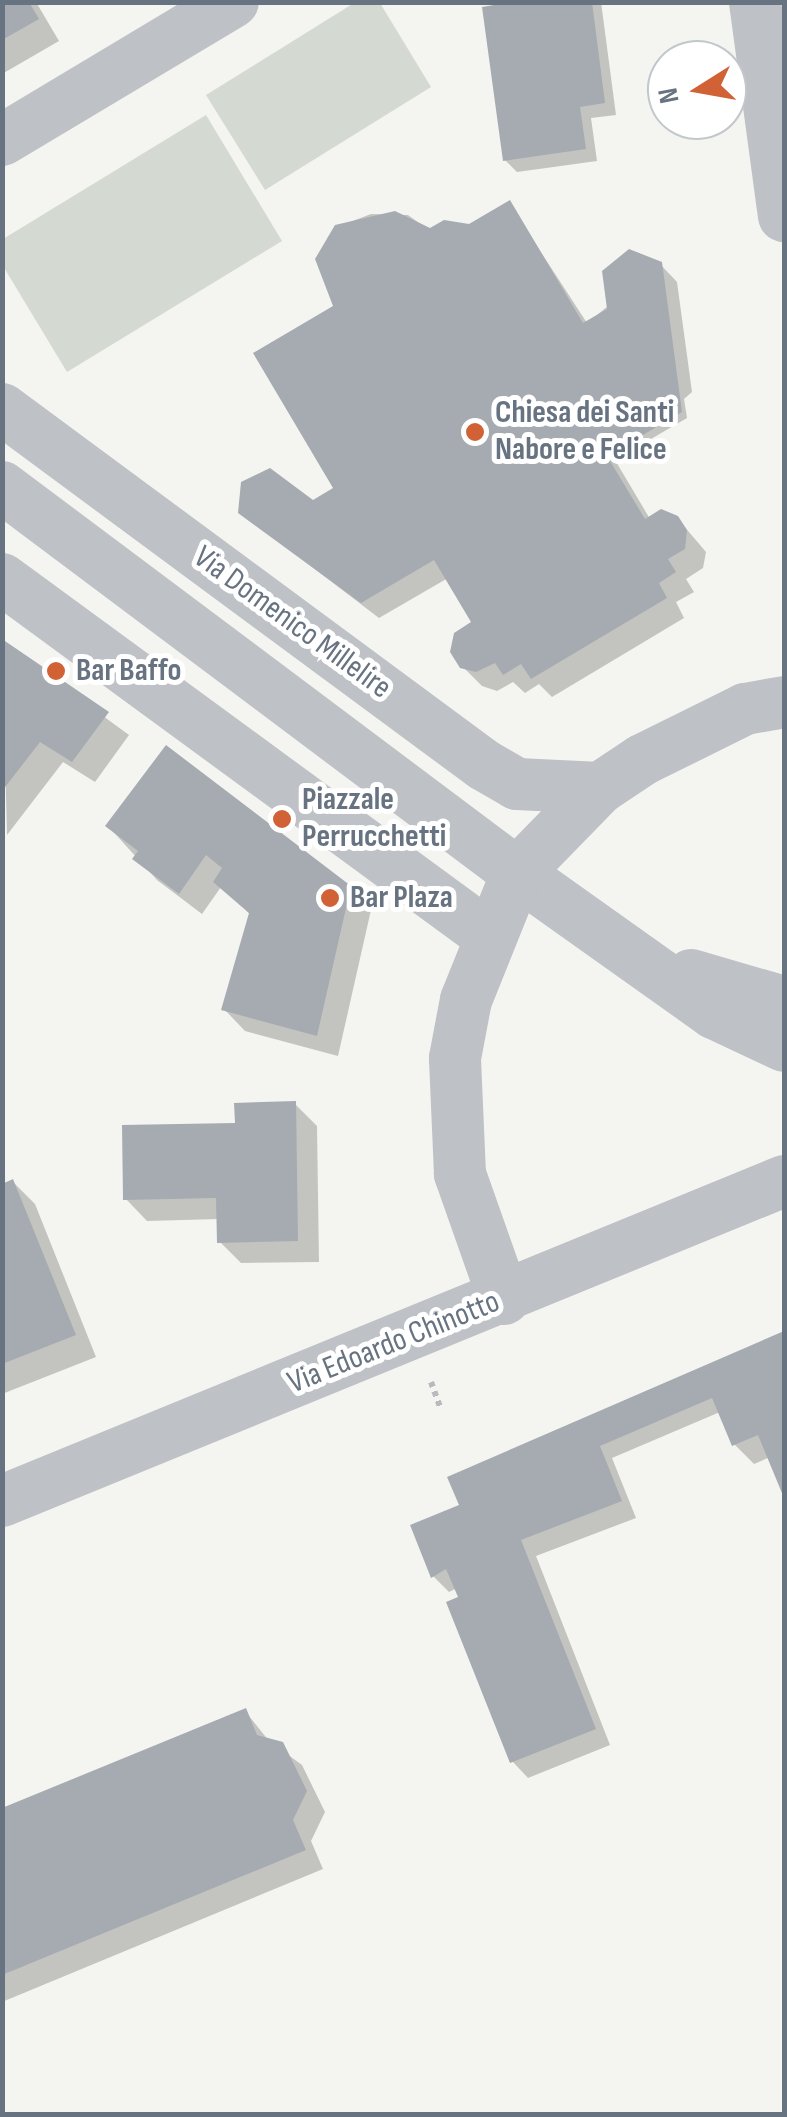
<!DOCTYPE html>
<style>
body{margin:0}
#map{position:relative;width:787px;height:2117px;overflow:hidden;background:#f4f5f1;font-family:"Sofia Sans Condensed",sans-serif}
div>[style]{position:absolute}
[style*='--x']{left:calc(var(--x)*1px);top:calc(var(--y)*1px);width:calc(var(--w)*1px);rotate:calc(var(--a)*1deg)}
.green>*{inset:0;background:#d4d9d1}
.shadow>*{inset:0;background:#0003}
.building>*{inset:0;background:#a5abb1}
.path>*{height:6px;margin-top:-3px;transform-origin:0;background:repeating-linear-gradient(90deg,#b8babd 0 5px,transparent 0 10px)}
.minor>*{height:52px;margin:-26px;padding:0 26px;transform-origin:26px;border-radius:26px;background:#bec1c5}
.dots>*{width:28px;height:28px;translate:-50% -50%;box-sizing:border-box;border:5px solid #fff;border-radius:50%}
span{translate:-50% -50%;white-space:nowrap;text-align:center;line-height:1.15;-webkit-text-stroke:10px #fff;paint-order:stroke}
.poi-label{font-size:32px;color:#677380;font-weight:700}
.left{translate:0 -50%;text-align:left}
.street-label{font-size:32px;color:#677380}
.frame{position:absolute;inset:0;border:5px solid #677380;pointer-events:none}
.north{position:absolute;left:647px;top:40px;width:100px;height:100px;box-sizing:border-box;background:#fff;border:2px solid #c2c7cc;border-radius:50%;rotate:259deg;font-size:28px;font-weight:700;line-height:40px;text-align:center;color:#677380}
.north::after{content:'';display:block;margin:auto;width:35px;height:45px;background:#d16235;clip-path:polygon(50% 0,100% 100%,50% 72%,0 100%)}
</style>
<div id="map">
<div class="green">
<i style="clip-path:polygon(354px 3px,380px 3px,431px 87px,265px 190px,206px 95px)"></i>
<i style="clip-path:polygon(206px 115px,282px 241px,67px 372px,3px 266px,3px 239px)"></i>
</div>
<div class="shadow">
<i style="clip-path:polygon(2px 2px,36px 2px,59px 41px,2px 74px)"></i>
<i style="clip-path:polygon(523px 2px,601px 2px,616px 115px,591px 118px,597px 161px,517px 172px,505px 160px)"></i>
<i style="clip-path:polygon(509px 203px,587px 323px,660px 264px,677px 282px,692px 392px,684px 399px,687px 418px,615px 460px,650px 519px,677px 518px,706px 552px,703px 568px,686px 579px,694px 592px,676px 602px,684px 618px,552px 697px,539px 684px,525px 693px,513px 682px,497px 691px,482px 686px,462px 666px,474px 623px,448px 578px,379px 618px,240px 512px,313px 503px,337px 489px,337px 227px,371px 214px,408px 215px,430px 231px,470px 227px)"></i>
<i style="clip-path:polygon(2px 642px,129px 735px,95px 782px,63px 762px,7px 835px)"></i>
<i style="clip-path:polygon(108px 826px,349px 888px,371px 910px,338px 1056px,245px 1031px,224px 1009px,251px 915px,221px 887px,202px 914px,157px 880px)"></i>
<i style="clip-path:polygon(295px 1104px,317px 1126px,319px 1262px,241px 1263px,219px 1241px,219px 1219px,147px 1221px,126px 1199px)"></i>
<i style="clip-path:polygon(13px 1182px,35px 1204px,96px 1357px,2px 1394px,2px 1186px)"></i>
<i style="clip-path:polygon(784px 1334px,784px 1491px,770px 1457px,754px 1464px,734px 1444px,720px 1412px,612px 1458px,636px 1518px,536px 1556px,610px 1745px,528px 1778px,512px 1761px,457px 1588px,449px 1592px,433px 1576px,462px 1507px,590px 1417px)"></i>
<i style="clip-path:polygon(245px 1711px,269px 1741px,302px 1765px,325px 1812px,311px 1841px,323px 1869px,2px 2002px,2px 1811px)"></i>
</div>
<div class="building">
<i style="clip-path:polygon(2px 2px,29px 2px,39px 19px,2px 40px)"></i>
<i style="clip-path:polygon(512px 2px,592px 2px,605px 103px,580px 107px,586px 149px,503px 161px,482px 7px)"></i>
<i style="clip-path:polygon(510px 200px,583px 323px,607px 309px,602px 271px,629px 249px,662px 262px,682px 412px,607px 456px,645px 519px,661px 509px,678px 516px,687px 530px,685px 549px,668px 559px,676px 572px,659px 583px,667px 598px,531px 679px,521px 664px,503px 675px,495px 663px,476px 672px,460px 668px,450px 652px,454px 633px,471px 622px,434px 560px,361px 603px,238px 513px,241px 482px,270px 468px,313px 500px,333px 488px,253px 353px,333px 306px,315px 259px,335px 225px,395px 211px,430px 228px,444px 220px,469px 224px)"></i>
<i style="clip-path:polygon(2px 639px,109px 712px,72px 762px,40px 742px,2px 791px)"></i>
<i style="clip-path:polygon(166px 745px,351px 886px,317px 1036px,221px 1010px,249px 913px,213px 882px,222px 868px,206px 855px,179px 894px,132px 859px,138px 851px,105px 826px)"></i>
<i style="clip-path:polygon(296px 1101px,298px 1241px,217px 1243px,216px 1198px,123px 1200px,122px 1125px,235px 1123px,234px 1103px)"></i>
<i style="clip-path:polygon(13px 1179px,76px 1335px,2px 1364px,2px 1184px)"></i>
<i style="clip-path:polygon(784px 1331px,784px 1498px,758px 1435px,732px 1446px,712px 1398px,600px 1446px,622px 1501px,521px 1540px,596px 1729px,510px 1763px,446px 1602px,458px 1597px,446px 1569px,431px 1578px,410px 1525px,459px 1505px,447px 1477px)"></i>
<i style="clip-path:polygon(246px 1708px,257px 1735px,283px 1742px,307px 1791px,293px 1820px,306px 1850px,2px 1975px,2px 1808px)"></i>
</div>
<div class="path">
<i style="--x:431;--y:1382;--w:29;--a:70"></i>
</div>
<div class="minor">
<i style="--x:755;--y:2;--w:216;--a:82.3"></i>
<i style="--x:2;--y:140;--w:269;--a:-30.9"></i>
<i style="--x:2;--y:409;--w:599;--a:36.45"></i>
<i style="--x:484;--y:765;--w:38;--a:30"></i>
<i style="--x:517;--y:784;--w:83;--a:2.8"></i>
<i style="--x:2;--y:487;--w:644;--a:36.85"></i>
<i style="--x:517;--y:873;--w:242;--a:35.4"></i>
<i style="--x:714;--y:1013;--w:77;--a:25.2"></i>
<i style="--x:2;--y:579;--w:602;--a:36.22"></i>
<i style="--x:691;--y:975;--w:97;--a:16.2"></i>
<i style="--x:504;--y:1299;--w:133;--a:-109.4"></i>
<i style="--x:460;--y:1174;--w:116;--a:-92.5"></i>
<i style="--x:455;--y:1058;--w:59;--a:-79.3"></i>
<i style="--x:466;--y:1000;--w:137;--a:-68.1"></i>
<i style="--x:517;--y:873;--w:119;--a:-45.7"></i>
<i style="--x:600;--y:788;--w:50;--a:-33.7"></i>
<i style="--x:642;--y:760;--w:115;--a:-26.3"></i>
<i style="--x:745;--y:709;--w:40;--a:-10"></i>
<i style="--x:2;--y:1501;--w:845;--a:-22.25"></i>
</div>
<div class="dots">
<i style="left:475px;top:432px;background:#d16235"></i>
<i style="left:56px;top:671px;background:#d16235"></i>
<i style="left:282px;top:819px;background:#d16235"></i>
<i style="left:330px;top:898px;background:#d16235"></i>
</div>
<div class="poi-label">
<span class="left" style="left:495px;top:432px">Chiesa dei Santi<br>Nabore e Felice</span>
<span class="left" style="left:76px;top:671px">Bar Baffo</span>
<span class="left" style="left:302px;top:819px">Piazzale<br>Perrucchetti</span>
<span class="left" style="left:350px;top:898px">Bar Plaza</span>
</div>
<div class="street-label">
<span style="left:292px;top:623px;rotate:36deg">Via Domenico Millelire</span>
<span style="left:394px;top:1343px;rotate:-22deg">Via Edoardo Chinotto</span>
</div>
<div class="frame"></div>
<div class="north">N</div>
</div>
